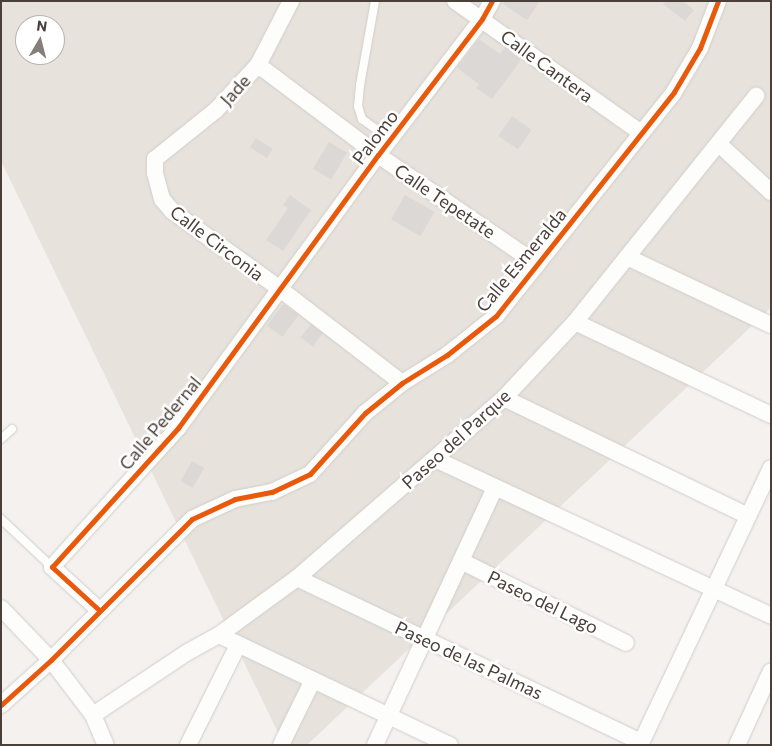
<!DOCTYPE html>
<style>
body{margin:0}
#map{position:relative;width:772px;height:746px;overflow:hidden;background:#f4f1ee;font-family:Commissioner,sans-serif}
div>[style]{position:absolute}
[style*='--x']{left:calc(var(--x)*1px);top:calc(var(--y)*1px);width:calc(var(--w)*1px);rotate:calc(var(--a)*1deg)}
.residential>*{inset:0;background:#e7e2dc}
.building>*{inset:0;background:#dcd8d5;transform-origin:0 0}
.roads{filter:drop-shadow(0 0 1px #d1cdca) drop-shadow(0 0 1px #d1cdca)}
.lane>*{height:8px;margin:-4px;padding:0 4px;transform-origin:4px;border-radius:4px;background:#fdfdfc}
.street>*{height:16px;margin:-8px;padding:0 8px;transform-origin:8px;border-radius:8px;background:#fdfdfc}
.cycleway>*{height:5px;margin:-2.5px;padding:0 2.5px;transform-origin:2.5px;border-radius:2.5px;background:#e8590c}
span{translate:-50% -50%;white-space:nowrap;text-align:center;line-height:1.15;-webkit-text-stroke:5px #fff;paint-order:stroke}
.street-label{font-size:18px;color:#4b4039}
.frame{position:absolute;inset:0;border:2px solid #4b4039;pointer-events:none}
.north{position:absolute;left:15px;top:15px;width:50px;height:50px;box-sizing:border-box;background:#fff;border:1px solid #b7b3b0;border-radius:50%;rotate:8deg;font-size:14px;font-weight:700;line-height:20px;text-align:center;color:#4b4039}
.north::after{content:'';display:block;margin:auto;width:18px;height:22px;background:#867e78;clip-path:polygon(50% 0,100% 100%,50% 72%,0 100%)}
</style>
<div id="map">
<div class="residential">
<i style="clip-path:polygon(evenodd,1px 1px,771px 1px,771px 308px,307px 745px,284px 745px,1px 161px,1px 1px,25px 25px,55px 25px,55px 55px,25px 55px,25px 25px)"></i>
</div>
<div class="building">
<i style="clip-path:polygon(505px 1px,540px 1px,527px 20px,503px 4px)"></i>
<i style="clip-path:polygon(666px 1px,683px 1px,694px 10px,685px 21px,663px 4px)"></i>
<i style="clip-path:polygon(479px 39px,500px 54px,505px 48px,521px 60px,492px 99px,476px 88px,479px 84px,457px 68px)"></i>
<i style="left:512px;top:116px;width:24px;height:24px;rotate:35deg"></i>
<i style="left:256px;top:138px;width:20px;height:11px;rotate:33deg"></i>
<i style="left:329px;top:142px;width:21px;height:31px;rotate:31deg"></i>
<i style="clip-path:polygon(290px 195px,311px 210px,283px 251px,266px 240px,288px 208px,283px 205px)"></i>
<i style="left:405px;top:195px;width:34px;height:28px;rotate:30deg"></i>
<i style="left:283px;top:304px;width:19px;height:27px;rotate:36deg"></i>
<i style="left:311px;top:324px;width:15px;height:17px;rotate:37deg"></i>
<i style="left:192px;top:461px;width:14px;height:23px;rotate:30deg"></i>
</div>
<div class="roads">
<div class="lane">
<i style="--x:375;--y:1;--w:85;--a:100.1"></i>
<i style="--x:360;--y:85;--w:21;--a:95"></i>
<i style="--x:358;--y:106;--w:14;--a:73"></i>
<i style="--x:362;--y:119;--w:34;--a:36"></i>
<i style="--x:1;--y:439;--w:15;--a:-42"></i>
<i style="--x:1;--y:519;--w:70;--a:43.3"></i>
</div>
<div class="street">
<i style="--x:291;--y:1;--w:72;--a:117.3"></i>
<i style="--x:258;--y:65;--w:62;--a:133"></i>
<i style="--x:216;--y:110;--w:78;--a:141.2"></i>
<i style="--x:155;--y:159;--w:14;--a:90"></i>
<i style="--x:155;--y:173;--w:27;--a:75"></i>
<i style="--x:162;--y:199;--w:16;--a:50"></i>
<i style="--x:172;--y:211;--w:133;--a:35.8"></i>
<i style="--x:280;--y:289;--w:154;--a:37.6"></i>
<i style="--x:455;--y:1;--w:227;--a:35.3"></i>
<i style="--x:258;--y:65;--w:150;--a:36.9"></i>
<i style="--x:378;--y:155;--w:193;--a:34.4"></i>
<i style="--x:719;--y:144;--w:71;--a:42.7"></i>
<i style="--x:627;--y:257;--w:159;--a:25.3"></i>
<i style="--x:575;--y:322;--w:217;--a:25.4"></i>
<i style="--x:504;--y:398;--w:271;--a:25.8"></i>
<i style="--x:435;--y:459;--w:371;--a:25"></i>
<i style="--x:461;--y:561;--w:184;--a:26.4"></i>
<i style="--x:297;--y:578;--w:381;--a:25.5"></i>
<i style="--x:1;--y:608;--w:72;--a:46.1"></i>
<i style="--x:51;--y:660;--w:69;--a:52.6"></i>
<i style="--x:93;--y:715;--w:33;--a:67"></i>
<i style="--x:99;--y:610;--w:64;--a:-137.5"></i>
<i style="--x:52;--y:567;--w:188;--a:-47.8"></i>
<i style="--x:178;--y:428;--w:338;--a:-53.8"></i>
<i style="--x:378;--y:155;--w:171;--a:-52.6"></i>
<i style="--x:482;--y:19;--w:21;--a:-61"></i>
<i style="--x:219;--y:635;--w:256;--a:25.5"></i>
<i style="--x:1;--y:705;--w:67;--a:-42"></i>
<i style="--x:51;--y:660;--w:199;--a:-45"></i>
<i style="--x:192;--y:519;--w:47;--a:-24.9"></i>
<i style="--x:235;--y:499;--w:38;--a:-11"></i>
<i style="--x:272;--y:492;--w:42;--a:-25.3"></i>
<i style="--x:310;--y:474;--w:82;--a:-48"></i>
<i style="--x:365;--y:413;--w:48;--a:-39"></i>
<i style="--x:402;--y:383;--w:53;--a:-31.9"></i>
<i style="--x:447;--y:355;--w:63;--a:-38.5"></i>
<i style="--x:496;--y:316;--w:286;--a:-51.5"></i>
<i style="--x:674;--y:92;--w:51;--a:-59.4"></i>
<i style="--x:700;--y:48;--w:50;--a:-69"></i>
<i style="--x:93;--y:715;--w:114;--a:-33.6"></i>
<i style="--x:188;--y:652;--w:35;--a:-29"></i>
<i style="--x:219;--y:635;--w:97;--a:-36.2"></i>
<i style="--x:297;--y:578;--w:274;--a:-41"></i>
<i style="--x:504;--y:398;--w:104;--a:-46.9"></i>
<i style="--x:575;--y:322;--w:290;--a:-51.3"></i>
<i style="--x:188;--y:745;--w:112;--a:-63.4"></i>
<i style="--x:281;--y:745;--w:72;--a:-63.8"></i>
<i style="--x:375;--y:745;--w:284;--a:-65"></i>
<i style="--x:640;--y:745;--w:306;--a:-64.7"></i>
<i style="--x:737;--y:745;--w:81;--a:-65.3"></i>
</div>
</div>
<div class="cycleway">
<i style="--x:99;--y:610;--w:64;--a:-137.5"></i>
<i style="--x:52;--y:567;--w:188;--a:-47.8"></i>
<i style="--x:178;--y:428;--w:338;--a:-53.8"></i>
<i style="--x:378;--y:155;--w:171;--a:-52.6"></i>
<i style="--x:482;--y:19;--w:21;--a:-61"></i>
<i style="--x:1;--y:705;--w:67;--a:-42"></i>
<i style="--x:51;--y:660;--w:199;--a:-45"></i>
<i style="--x:192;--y:519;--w:47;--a:-24.9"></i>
<i style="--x:235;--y:499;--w:38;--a:-11"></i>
<i style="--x:272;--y:492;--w:42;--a:-25.3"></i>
<i style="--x:310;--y:474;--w:82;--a:-48"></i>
<i style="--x:365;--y:413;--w:48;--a:-39"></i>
<i style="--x:402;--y:383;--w:53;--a:-31.9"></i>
<i style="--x:447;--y:355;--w:63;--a:-38.5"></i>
<i style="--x:496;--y:316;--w:286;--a:-51.5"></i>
<i style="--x:674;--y:92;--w:51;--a:-59.4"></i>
<i style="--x:700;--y:48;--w:50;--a:-69"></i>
</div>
<div class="street-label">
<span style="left:547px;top:66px;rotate:36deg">Calle Cantera</span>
<span style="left:235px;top:90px;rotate:-48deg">Jade</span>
<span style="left:375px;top:137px;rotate:-53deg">Palomo</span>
<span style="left:445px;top:201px;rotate:34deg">Calle Tepetate</span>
<span style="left:217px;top:243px;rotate:37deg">Calle Circonia</span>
<span style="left:521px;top:260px;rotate:-50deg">Calle Esmeralda</span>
<span style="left:160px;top:423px;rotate:-50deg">Calle Pedernal</span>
<span style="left:456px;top:439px;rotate:-42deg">Paseo del Parque</span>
<span style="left:543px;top:602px;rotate:26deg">Paseo del Lago</span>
<span style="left:469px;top:660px;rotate:25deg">Paseo de las Palmas</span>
</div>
<div class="frame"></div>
<div class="north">N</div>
</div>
